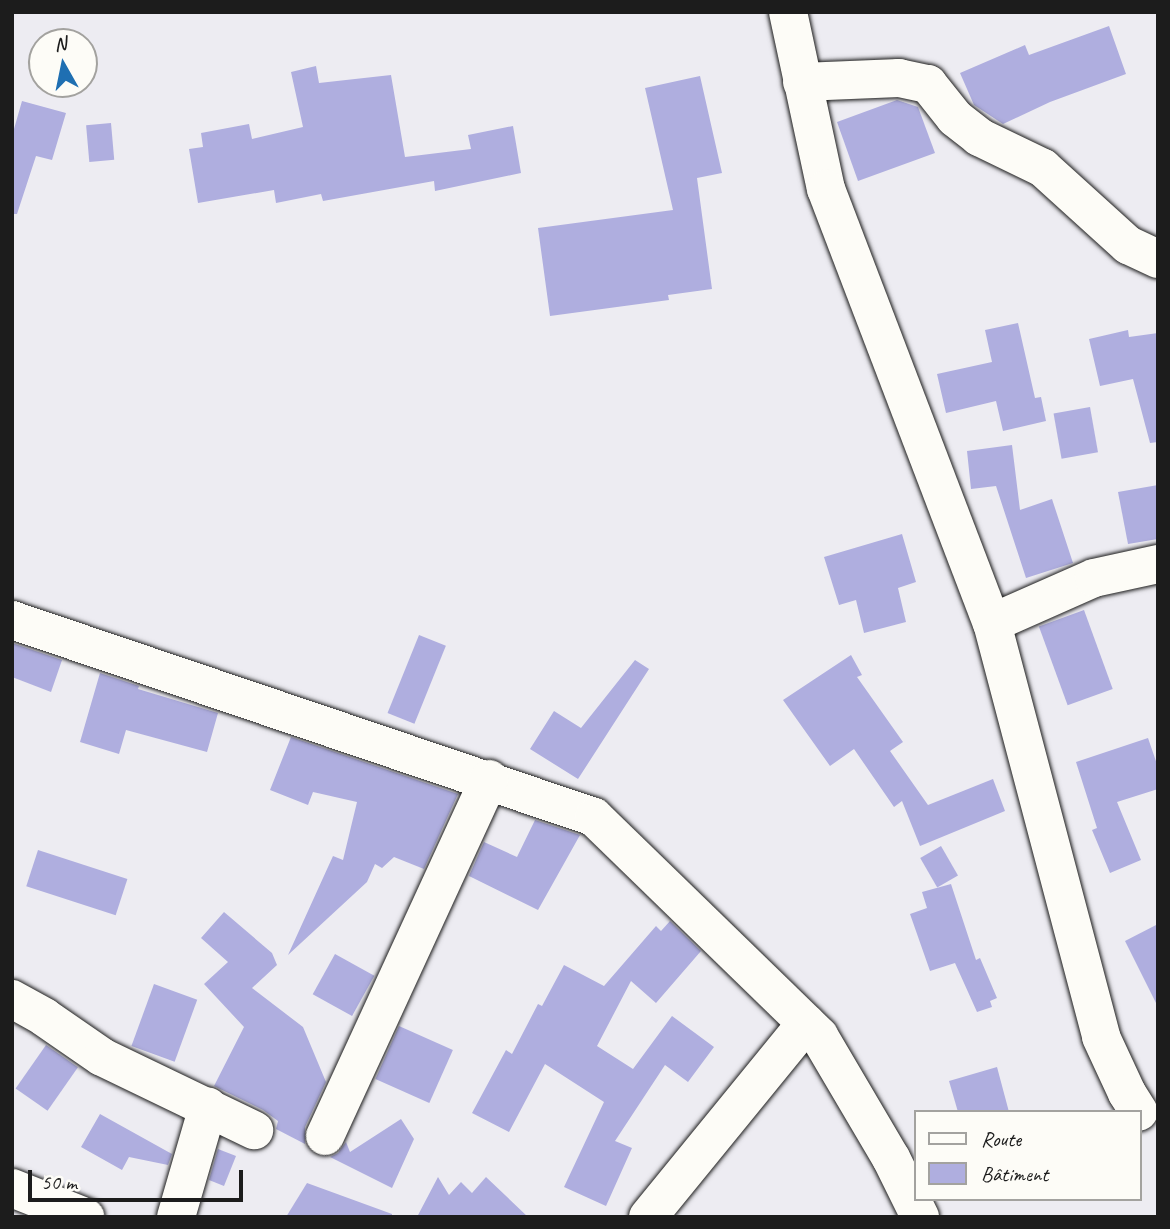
<!DOCTYPE html>
<meta charset="utf-8">
<style>
body{margin:0}
#map{position:relative;width:1170px;height:1229px;overflow:hidden;background:#edecf2;font-family:Caveat,sans-serif}
div>[style]{position:absolute}
[style*='--x']{left:calc(var(--x)*1px);top:calc(var(--y)*1px);width:calc(var(--w)*1px);rotate:calc(var(--a)*1deg)}
.building>*{inset:0;background:#afaedf;transform-origin:0 0}
.roads{filter:drop-shadow(0 0 2px #1c1c1c) drop-shadow(0 0 2px #1c1c1c)}
.minor>*{height:38px;margin:-19px;padding:0 19px;transform-origin:19px;border-radius:19px;background:#fdfcf7}
span{translate:-50% -50%;white-space:nowrap;text-align:center;line-height:1.15;-webkit-text-stroke:6px #fdfcf7;paint-order:stroke}
.frame{position:absolute;inset:0;border:14px solid #1c1c1c;pointer-events:none}
.legend{position:absolute;left:914px;top:1110px;width:228px;height:91px;box-sizing:border-box;background:#fdfcf7;border:2px solid #a3a29f;margin:0;padding:9px 12px;list-style:none;font-size:21px;color:#1c1c1c}
.legend li{display:flex;align-items:center;gap:14px;height:35px}
.legend b{width:35px;border:2px solid #a3a29f}
.north{position:absolute;left:28px;top:28px;width:70px;height:70px;box-sizing:border-box;background:#fdfcf7;border:2px solid #a3a29f;border-radius:50%;rotate:351deg;font-size:19px;font-weight:700;line-height:28px;text-align:center;color:#1c1c1c}
.north::after{content:'';display:block;margin:auto;width:24px;height:32px;background:#1f6fb2;clip-path:polygon(50% 0,100% 100%,50% 72%,0 100%)}
.scale{position:absolute;left:28px;top:1170px;width:215px;height:32px;box-sizing:border-box;border:4px solid #1c1c1c;border-top:0;padding-left:9px;font-size:21px;line-height:24px;white-space:nowrap;color:#1c1c1c;-webkit-text-stroke:5px #fdfcf7;paint-order:stroke}
</style>
<div id="map">
<div class="building">
<i style="clip-path:polygon(1109px 26px,1126px 74px,1050px 102px,1003px 124px,974px 105px,960px 73px,1025px 45px,1029px 55px)"></i>
<i style="clip-path:polygon(316px 66px,319px 83px,391px 75px,405px 157px,471px 149px,468px 135px,513px 126px,521px 173px,435px 191px,434px 181px,323px 201px,321px 194px,276px 203px,274px 190px,198px 203px,189px 149px,203px 147px,201px 133px,249px 124px,252px 139px,303px 127px,291px 72px)"></i>
<i style="clip-path:polygon(700px 76px,722px 173px,697px 178px,712px 289px,668px 295px,669px 300px,550px 316px,538px 228px,673px 210px,645px 88px)"></i>
<i style="clip-path:polygon(897px 100px,918px 107px,935px 153px,858px 181px,837px 122px)"></i>
<i style="clip-path:polygon(22px 101px,66px 113px,52px 160px,36px 156px,17px 214px,12px 214px,12px 136px)"></i>
<i style="left:111px;top:123px;width:37px;height:25px;rotate:85deg"></i>
<i style="clip-path:polygon(1018px 323px,1035px 398px,1041px 397px,1046px 421px,1003px 431px,996px 401px,946px 413px,937px 374px,992px 362px,985px 330px)"></i>
<i style="clip-path:polygon(1128px 330px,1129px 337px,1158px 333px,1158px 442px,1150px 443px,1133px 379px,1100px 386px,1089px 339px)"></i>
<i style="left:1090px;top:407px;width:46px;height:37px;rotate:80deg"></i>
<i style="clip-path:polygon(1012px 445px,1020px 510px,1052px 499px,1073px 563px,1026px 578px,996px 486px,971px 489px,967px 451px)"></i>
<i style="clip-path:polygon(1158px 485px,1158px 539px,1128px 544px,1118px 492px)"></i>
<i style="clip-path:polygon(902px 534px,916px 582px,898px 588px,906px 622px,864px 633px,856px 600px,839px 605px,824px 557px)"></i>
<i style="left:1084px;top:610px;width:84px;height:48px;rotate:70deg"></i>
<i style="left:419px;top:635px;width:29px;height:84px;rotate:22deg"></i>
<i style="clip-path:polygon(12px 643px,62px 660px,51px 692px,12px 677px)"></i>
<i style="clip-path:polygon(851px 655px,862px 675px,857px 677px,903px 742px,890px 751px,928px 805px,993px 779px,1005px 811px,920px 846px,902px 801px,894px 807px,854px 749px,830px 766px,783px 700px)"></i>
<i style="clip-path:polygon(635px 660px,649px 669px,578px 779px,530px 749px,554px 711px,581px 728px)"></i>
<i style="clip-path:polygon(100px 673px,139px 686px,138px 689px,218px 713px,207px 752px,126px 730px,119px 754px,80px 742px)"></i>
<i style="clip-path:polygon(291px 737px,458px 794px,424px 869px,394px 857px,382px 868px,375px 864px,367px 882px,288px 955px,333px 856px,343px 860px,357px 802px,313px 792px,308px 805px,270px 790px)"></i>
<i style="clip-path:polygon(1148px 738px,1158px 767px,1158px 789px,1117px 802px,1141px 860px,1110px 873px,1092px 830px,1097px 828px,1076px 762px)"></i>
<i style="clip-path:polygon(535px 820px,580px 835px,538px 910px,469px 876px,484px 842px,517px 857px)"></i>
<i style="left:941px;top:846px;width:34px;height:24px;rotate:60deg"></i>
<i style="left:38px;top:850px;width:94px;height:38px;rotate:18deg"></i>
<i style="clip-path:polygon(951px 884px,976px 960px,980px 958px,997px 998px,990px 1001px,992px 1007px,977px 1012px,955px 963px,930px 971px,910px 914px,927px 908px,922px 892px)"></i>
<i style="clip-path:polygon(224px 912px,272px 953px,277px 965px,252px 988px,303px 1027px,326px 1082px,305px 1127px,305px 1144px,276px 1129px,278px 1121px,263px 1110px,214px 1086px,244px 1027px,204px 984px,228px 962px,201px 938px)"></i>
<i style="clip-path:polygon(670px 921px,701px 951px,656px 1003px,631px 981px,597px 1046px,633px 1069px,672px 1016px,714px 1047px,688px 1082px,665px 1065px,615px 1141px,632px 1148px,606px 1206px,564px 1187px,604px 1102px,545px 1064px,509px 1132px,472px 1113px,506px 1050px,512px 1054px,538px 1004px,542px 1006px,564px 965px,604px 986px,656px 926px,661px 931px)"></i>
<i style="clip-path:polygon(1158px 924px,1158px 1007px,1125px 941px)"></i>
<i style="left:335px;top:954px;width:45px;height:46px;rotate:29deg"></i>
<i style="left:154px;top:984px;width:46px;height:66px;rotate:20deg"></i>
<i style="left:399px;top:1026px;width:59px;height:58px;rotate:24deg"></i>
<i style="left:46px;top:1045px;width:39px;height:53px;rotate:35deg"></i>
<i style="clip-path:polygon(997px 1067px,1009px 1112px,958px 1112px,949px 1081px)"></i>
<i style="clip-path:polygon(100px 1114px,172px 1154px,168px 1165px,129px 1157px,122px 1170px,81px 1147px)"></i>
<i style="clip-path:polygon(401px 1119px,414px 1139px,392px 1188px,330px 1157px,338px 1153px,346px 1142px,350px 1152px)"></i>
<i style="clip-path:polygon(218px 1149px,236px 1156px,224px 1186px,209px 1180px)"></i>
<i style="clip-path:polygon(438px 1177px,449px 1195px,461px 1182px,472px 1193px,486px 1177px,528px 1217px,417px 1217px)"></i>
<i style="clip-path:polygon(307px 1183px,392px 1214px,392px 1217px,286px 1217px)"></i>
</div>
<div class="roads">
<div class="minor">
<i style="--x:788;--y:12;--w:181;--a:77.9"></i>
<i style="--x:826;--y:189;--w:465;--a:69.1"></i>
<i style="--x:992;--y:623;--w:428;--a:75.2"></i>
<i style="--x:1101;--y:1037;--w:62;--a:65.1"></i>
<i style="--x:1127;--y:1093;--w:22;--a:58"></i>
<i style="--x:802;--y:82;--w:97;--a:-2.4"></i>
<i style="--x:899;--y:78;--w:30;--a:12"></i>
<i style="--x:928;--y:84;--w:43;--a:51.5"></i>
<i style="--x:955;--y:118;--w:31;--a:38"></i>
<i style="--x:979;--y:137;--w:71;--a:25.8"></i>
<i style="--x:1043;--y:168;--w:115;--a:42.2"></i>
<i style="--x:1128;--y:245;--w:33;--a:25"></i>
<i style="--x:12;--y:620;--w:614;--a:18.7"></i>
<i style="--x:594;--y:817;--w:314;--a:44.2"></i>
<i style="--x:819;--y:1036;--w:142;--a:59.5"></i>
<i style="--x:891;--y:1158;--w:66;--a:63.8"></i>
<i style="--x:992;--y:623;--w:111;--a:-23.8"></i>
<i style="--x:1094;--y:578;--w:66;--a:-12.3"></i>
<i style="--x:12;--y:999;--w:37;--a:29"></i>
<i style="--x:44;--y:1017;--w:70;--a:34.6"></i>
<i style="--x:102;--y:1057;--w:169;--a:25.7"></i>
<i style="--x:325;--y:1136;--w:393;--a:-65.3"></i>
<i style="--x:12;--y:1188;--w:79;--a:21.7"></i>
<i style="--x:176;--y:1217;--w:115;--a:-73.8"></i>
<i style="--x:648;--y:1217;--w:250;--a:-50.8"></i>
</div>
</div>
<div class="frame"></div>
<ul class="legend">
<li><b style="height:9px;background:#fdfcf7"></b>Route</li>
<li><b style="height:19px;background:#afaedf"></b>Bâtiment</li>
</ul>
<div class="north">N</div>
<div class="scale">50 m</div>
</div>
